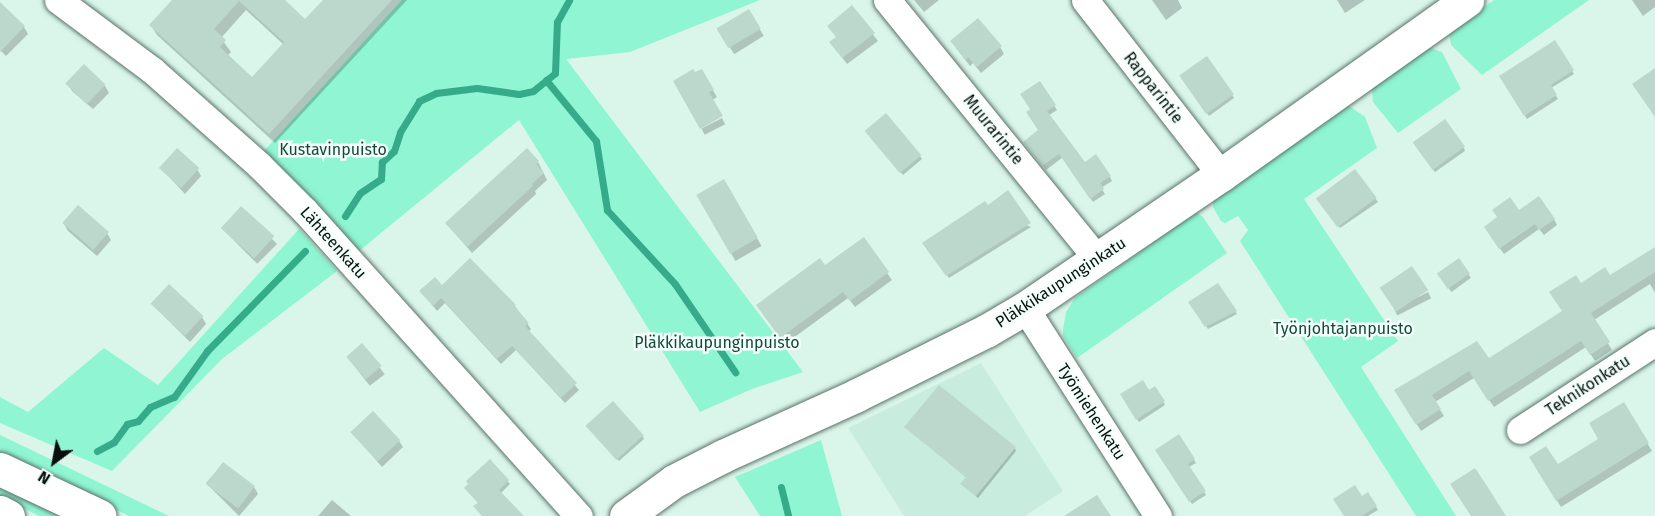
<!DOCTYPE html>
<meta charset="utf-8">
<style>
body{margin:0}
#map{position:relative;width:1655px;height:516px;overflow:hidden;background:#daf6eb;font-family:"Fira Sans",sans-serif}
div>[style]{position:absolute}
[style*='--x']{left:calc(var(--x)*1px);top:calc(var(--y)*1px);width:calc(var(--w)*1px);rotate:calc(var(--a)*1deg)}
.built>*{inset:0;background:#c8eddf}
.green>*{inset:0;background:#8ff5d2}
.shadow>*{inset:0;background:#0003;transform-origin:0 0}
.stream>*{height:7px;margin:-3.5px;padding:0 3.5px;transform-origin:3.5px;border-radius:3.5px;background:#36ab89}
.building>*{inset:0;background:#bcd8cd;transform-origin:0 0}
.roads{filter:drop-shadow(0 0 2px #597268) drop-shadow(0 0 2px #597268)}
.street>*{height:27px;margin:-13.5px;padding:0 13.5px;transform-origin:13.5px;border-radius:13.5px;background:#fff}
.secondary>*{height:33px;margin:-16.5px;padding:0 16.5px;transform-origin:16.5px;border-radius:16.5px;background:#fff}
span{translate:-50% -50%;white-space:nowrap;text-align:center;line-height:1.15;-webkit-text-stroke:5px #f3fffa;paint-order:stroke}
.street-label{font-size:16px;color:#07100d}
.park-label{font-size:16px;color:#164738}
.north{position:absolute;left:24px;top:432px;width:60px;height:60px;-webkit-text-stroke:4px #f3fffa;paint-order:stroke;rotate:212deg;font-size:16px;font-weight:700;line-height:24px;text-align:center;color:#07100d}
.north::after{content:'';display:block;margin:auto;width:21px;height:27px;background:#07100d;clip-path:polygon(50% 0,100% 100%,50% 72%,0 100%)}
</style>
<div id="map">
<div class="built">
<i style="clip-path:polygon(981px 363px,1063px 491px,1025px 516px,904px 516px,848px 428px)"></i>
</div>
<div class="green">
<i style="clip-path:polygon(402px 0,760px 0,630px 52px,566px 59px,803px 372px,752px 389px,700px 412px,519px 120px,359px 251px,264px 151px)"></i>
<i style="clip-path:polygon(1494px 0,1589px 0,1482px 75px,1451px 45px,1449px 33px)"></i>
<i style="clip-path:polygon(1428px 47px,1442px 52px,1461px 89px,1398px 133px,1373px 102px,1372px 88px)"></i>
<i style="clip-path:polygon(1348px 105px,1365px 117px,1377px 148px,1304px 199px,1398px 341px,1361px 367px,1456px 516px,1416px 516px,1240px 241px,1248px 230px,1238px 216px,1225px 223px,1221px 221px,1213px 207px,1213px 200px)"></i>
<i style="clip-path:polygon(1196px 212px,1203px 217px,1227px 253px,1077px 358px,1063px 336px,1063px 329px,1066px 312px,1075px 298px)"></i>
<i style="clip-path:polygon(299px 229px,337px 271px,222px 359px,112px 471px,0 423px,0 397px,28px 412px,104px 348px,158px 385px)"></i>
<i style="clip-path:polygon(0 435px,169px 516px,129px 516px,0 454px)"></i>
<i style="clip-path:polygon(821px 440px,842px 516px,760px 516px,735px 477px)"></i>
<i style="clip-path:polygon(0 484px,69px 516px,39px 516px,0 496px)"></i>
</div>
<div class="shadow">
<i style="clip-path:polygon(evenodd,173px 0,282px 0,306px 21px,325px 0,407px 0,275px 143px,157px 35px,151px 25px,173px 0,246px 10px,284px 45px,253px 79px,227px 56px,231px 52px,221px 38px,246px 10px)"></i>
<i style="clip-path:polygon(914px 0,939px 0,924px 12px)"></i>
<i style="clip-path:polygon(1152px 0,1178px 0,1182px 8px,1166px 20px)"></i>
<i style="clip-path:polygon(1337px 0,1365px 0,1345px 13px)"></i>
<i style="clip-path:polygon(1632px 0,1655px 0,1655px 7px,1643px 16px)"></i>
<i style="clip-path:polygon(852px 7px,878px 41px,847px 64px,831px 43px,837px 38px,829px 26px)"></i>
<i style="clip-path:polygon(0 8px,24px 27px,28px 34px,6px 56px,0 50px)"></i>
<i style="left:749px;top:12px;width:28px;height:35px;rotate:58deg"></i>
<i style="clip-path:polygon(1555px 43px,1574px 74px,1551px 88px,1558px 99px,1527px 119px,1501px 77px)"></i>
<i style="clip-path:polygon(1000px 47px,1004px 54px,981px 73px,973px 63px,970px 66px,956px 48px)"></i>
<i style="clip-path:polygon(701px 71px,717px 97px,712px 100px,695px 74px)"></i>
<i style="clip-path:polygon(1182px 79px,1232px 95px,1234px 98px,1209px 116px)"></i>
<i style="clip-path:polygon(1040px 83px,1057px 110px,1048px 116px,1085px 164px,1110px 177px,1112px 181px,1101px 188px,1105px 194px,1093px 202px,1063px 157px,1046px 170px,1027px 147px,1040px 131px,1032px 110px)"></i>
<i style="clip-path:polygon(68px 84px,105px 86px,109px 93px,93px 109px,72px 91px)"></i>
<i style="left:722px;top:118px;width:7px;height:23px;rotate:63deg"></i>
<i style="clip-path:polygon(869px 134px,920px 156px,922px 159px,903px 175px)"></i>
<i style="clip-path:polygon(1416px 146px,1464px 148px,1465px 151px,1435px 172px)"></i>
<i style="clip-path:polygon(538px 162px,547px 180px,535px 191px,536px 194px,472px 253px,447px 224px)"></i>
<i style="clip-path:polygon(161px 168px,197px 169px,201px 176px,185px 194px)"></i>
<i style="clip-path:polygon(1355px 171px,1378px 202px,1340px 228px,1320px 202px)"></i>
<i style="left:724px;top:181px;width:75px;height:30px;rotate:60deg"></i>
<i style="clip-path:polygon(987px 207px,1031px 227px,949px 278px,926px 247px)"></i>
<i style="left:241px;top:208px;width:51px;height:28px;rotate:45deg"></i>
<i style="clip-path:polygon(1519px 212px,1554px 219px,1557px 225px,1544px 235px,1539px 229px,1504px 254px,1489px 233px,1499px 218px)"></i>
<i style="clip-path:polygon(64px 224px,107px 233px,111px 240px,97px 256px,68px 231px)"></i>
<i style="clip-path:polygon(863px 239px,892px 280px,855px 307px,848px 298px,785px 344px,762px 312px)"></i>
<i style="clip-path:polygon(1655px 248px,1655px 293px,1650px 284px,1594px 320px,1612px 350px,1595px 361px,1586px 347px,1494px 407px,1474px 378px,1435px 402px,1444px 416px,1421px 431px,1396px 390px,1488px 360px,1563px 312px,1581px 285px,1610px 277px)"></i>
<i style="left:1458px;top:260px;width:22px;height:24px;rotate:54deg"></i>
<i style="clip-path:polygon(1217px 285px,1237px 314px,1208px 329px,1190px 302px)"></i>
<i style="clip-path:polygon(442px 287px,515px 306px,531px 329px,528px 332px,579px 390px,565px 403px,516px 350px,501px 364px,445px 303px,437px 311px,421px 291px)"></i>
<i style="left:1428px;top:292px;width:7px;height:38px;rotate:63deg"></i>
<i style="clip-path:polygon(152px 304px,202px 317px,206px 324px,190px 342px)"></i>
<i style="left:362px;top:345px;width:37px;height:19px;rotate:52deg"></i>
<i style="clip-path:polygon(1155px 388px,1165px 405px,1139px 422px,1122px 395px,1149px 392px)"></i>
<i style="clip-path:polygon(1623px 404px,1652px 451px,1561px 507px,1531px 458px,1558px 467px,1600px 440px)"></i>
<i style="clip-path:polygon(906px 427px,1015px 448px,1016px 451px,978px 498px,962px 484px,967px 478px)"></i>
<i style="clip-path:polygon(590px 429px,642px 435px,644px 439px,619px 461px)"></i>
<i style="clip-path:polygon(352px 432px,399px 441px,403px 447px,382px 467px)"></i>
<i style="clip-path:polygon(1179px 436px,1196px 463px,1189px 467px,1206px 495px,1192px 504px,1157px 451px)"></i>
<i style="clip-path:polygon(489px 461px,510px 484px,500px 494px,521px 516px,483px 516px,479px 503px)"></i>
<i style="clip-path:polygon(223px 464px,254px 487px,258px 494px,239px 516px,206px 483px)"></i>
<i style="clip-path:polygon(1368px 494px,1378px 510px,1368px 516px,1345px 516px)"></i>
<i style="clip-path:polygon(332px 500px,351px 516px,318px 516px)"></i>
</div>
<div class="stream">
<i style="--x:546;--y:80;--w:79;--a:50.7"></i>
<i style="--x:596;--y:141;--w:70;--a:80.9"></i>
<i style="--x:607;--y:210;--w:100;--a:47.4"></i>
<i style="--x:675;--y:284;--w:107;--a:55.7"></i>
<i style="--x:345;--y:216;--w:27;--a:-57"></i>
<i style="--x:360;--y:193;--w:25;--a:-34"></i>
<i style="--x:381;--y:179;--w:17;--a:-87"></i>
<i style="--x:382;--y:162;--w:16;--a:-43"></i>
<i style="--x:394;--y:151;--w:20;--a:-72"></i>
<i style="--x:400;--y:132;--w:36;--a:-58"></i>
<i style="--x:419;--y:101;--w:19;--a:-25"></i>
<i style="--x:436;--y:93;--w:41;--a:-7"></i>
<i style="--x:477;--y:88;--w:42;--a:8.1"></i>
<i style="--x:519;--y:94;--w:14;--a:-12"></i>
<i style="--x:533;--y:91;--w:28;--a:-39"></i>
<i style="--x:555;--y:73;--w:51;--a:-87.8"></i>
<i style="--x:557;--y:22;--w:25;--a:-61"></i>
<i style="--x:97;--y:451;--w:19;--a:-28"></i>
<i style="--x:114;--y:442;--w:22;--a:-54"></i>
<i style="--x:127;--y:424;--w:11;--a:-15"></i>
<i style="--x:138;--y:421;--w:18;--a:-49"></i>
<i style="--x:150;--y:407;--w:26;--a:-23"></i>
<i style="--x:174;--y:397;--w:57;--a:-54.3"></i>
<i style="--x:207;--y:351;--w:140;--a:-45.6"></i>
<i style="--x:781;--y:487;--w:30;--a:76"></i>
</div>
<div class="building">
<i style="clip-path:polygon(evenodd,172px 0,285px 0,305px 19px,323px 0,392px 0,269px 134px,149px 25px,172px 0,239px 1px,284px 42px,252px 77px,220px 47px,226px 40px,214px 29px,239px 1px)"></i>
<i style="clip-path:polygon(0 2px,25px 26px,0 52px)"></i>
<i style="clip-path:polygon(852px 5px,875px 33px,842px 58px,829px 42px,836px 37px,827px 26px)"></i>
<i style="left:749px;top:9px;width:23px;height:38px;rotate:59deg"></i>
<i style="clip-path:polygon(978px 18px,1002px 46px,977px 67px,968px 57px,966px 60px,950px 41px)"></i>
<i style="clip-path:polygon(1555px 40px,1574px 70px,1551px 85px,1557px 95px,1524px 116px,1499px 76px)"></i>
<i style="left:1207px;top:56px;width:47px;height:34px;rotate:55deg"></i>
<i style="left:84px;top:64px;width:30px;height:27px;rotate:44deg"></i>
<i style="clip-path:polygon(1655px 68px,1655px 117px,1632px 84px)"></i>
<i style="clip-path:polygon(693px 69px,695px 72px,702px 69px,714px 90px,709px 92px,723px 116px,700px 129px,673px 81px)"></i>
<i style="clip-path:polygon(1040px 81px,1056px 105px,1047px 111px,1085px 162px,1096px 154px,1111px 176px,1100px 183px,1104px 189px,1090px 199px,1059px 154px,1042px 166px,1023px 142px,1038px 130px,1026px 112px,1030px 109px,1020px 94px)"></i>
<i style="left:886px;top:113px;width:55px;height:28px;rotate:50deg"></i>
<i style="left:1445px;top:119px;width:34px;height:40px;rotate:54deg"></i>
<i style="left:177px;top:148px;width:30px;height:27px;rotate:42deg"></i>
<i style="clip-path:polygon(527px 148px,539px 161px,536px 164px,544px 173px,532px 184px,533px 186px,467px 247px,445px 223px)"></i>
<i style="left:1355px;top:169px;width:36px;height:49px;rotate:53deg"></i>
<i style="left:724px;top:179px;width:68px;height:32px;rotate:60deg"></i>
<i style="clip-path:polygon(1008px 190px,1031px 223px,946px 276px,922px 243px,985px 201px,988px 205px)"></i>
<i style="clip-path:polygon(1539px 196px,1555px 219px,1539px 230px,1535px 224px,1499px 249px,1484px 227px,1497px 217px,1492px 210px,1510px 197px,1519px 210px)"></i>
<i style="left:78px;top:205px;width:41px;height:24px;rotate:41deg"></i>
<i style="left:241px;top:206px;width:45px;height:30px;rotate:42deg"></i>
<i style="clip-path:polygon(864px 237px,889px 272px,850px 301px,843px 292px,780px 338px,756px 305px,820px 258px,825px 265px)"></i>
<i style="clip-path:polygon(1655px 247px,1655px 272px,1591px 313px,1610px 342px,1590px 355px,1581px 341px,1488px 401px,1469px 371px,1432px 395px,1441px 409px,1416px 425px,1394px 390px,1477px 341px,1489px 358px,1562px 311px,1549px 292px,1576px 275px,1581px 283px,1605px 267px,1610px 275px)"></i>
<i style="clip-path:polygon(470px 258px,516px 305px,514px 306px,529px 323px,525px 326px,577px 383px,561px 398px,512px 346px,497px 359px,441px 298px,433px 306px,419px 291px,435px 277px,442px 285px)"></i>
<i style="left:1459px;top:258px;width:19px;height:27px;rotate:55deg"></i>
<i style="left:1412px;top:266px;width:29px;height:39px;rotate:56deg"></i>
<i style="clip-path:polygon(1218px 283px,1237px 311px,1205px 327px,1188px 302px)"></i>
<i style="left:169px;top:284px;width:47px;height:27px;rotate:43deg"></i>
<i style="left:362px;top:343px;width:30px;height:21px;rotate:49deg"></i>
<i style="clip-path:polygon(1143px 380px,1149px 390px,1155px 386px,1165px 401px,1136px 420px,1120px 394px)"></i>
<i style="clip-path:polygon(939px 385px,1016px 447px,976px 496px,960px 484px,966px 477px,904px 427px)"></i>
<i style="left:613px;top:401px;width:46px;height:37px;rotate:48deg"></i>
<i style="clip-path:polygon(1624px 402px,1649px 443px,1556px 501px,1529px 457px,1546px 446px,1558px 464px,1598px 439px,1589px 423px)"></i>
<i style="left:373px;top:411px;width:40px;height:31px;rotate:47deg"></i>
<i style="clip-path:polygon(1179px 434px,1195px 459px,1188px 464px,1206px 491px,1189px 502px,1155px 450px)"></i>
<i style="clip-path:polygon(490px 459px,509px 480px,499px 490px,524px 516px,482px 516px,473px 506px,478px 503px,464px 488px,468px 484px,466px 481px)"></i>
<i style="left:223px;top:462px;width:40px;height:28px;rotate:37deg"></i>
<i style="clip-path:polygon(1475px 468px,1487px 486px,1506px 516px,1471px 516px,1450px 484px)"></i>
<i style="clip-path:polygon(1355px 485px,1362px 496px,1368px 492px,1377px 506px,1362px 516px,1344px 516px,1333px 499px)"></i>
<i style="clip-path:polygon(1097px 495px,1111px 516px,1064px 516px)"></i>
</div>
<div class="roads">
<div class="street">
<i style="--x:58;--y:0;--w:117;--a:36.7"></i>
<i style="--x:152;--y:70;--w:143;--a:41.6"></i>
<i style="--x:259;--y:165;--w:65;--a:45"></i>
<i style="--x:305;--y:211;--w:410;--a:48.1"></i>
<i style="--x:887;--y:0;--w:335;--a:50.9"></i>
<i style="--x:1085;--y:0;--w:222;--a:52.1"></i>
<i style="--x:1025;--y:308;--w:247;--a:57.4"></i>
<i style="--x:1520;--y:430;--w:161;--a:-33.1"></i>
</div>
<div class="secondary">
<i style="--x:0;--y:469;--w:110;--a:25.2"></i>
<i style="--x:0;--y:512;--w:9;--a:27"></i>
<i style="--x:626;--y:516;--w:59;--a:-36.1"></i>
<i style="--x:674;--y:481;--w:55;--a:-27"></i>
<i style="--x:723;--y:456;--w:145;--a:-24.4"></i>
<i style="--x:855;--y:396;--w:146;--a:-26.4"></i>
<i style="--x:986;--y:331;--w:45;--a:-30.5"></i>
<i style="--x:1025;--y:308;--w:237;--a:-34.2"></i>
<i style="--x:1221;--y:175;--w:302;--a:-35.4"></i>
</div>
</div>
<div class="street-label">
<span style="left:1153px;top:88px;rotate:52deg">Rapparintie</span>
<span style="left:993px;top:130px;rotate:51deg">Muurarintie</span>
<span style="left:333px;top:243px;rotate:48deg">Lähteenkatu</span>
<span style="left:1061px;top:283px;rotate:-33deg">Pläkkikaupunginkatu</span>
<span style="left:1588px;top:386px;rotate:-33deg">Teknikonkatu</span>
<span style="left:1091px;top:412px;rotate:57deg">Työmiehenkatu</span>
</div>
<div class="park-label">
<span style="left:333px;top:150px">Kustavinpuisto</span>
<span style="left:1343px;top:329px">Työnjohtajanpuisto</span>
<span style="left:717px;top:343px">Pläkkikaupunginpuisto</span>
</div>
<div class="north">N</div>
</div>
